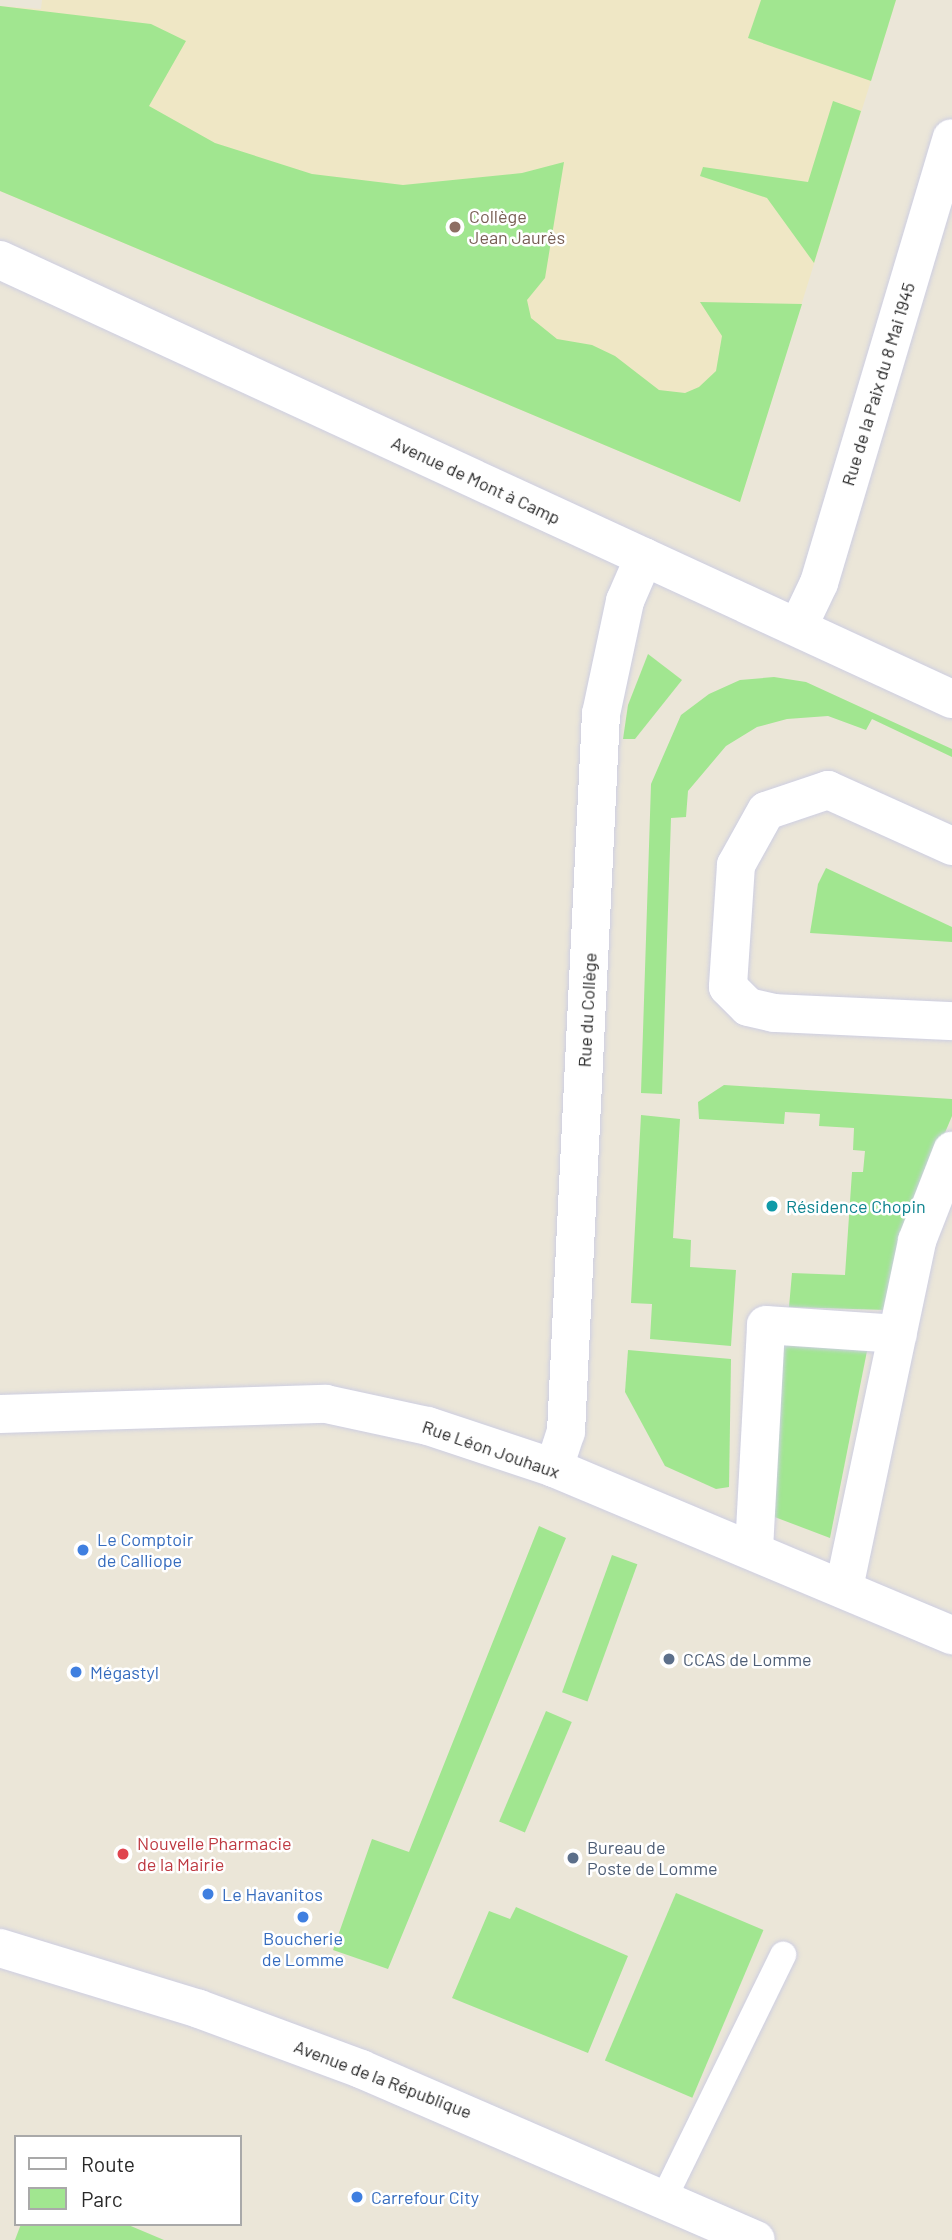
<!DOCTYPE html>
<meta charset="utf-8">
<style>
body{margin:0}
#map{position:relative;width:952px;height:2240px;overflow:hidden;background:#ebe6d8;font-family:Barlow,sans-serif}
div>[style]{position:absolute}
[style*='--x']{left:calc(var(--x)*1px);top:calc(var(--y)*1px);width:calc(var(--w)*1px);rotate:calc(var(--a)*1deg)}
.education>*{inset:0;background:#efe7c5}
.green>*{inset:0;background:#a1e690;transform-origin:0 0}
.roads{filter:drop-shadow(0 0 2px #cdcee2) drop-shadow(0 0 2px #cdcee2)}
.service>*{height:26px;margin:-13px;padding:0 13px;transform-origin:13px;border-radius:13px;background:#fff}
.minor>*{height:38px;margin:-19px;padding:0 19px;transform-origin:19px;border-radius:19px;background:#fff}
.dots>*{width:19px;height:19px;translate:-50% -50%;box-sizing:border-box;border:4px solid #fff;border-radius:50%}
span{translate:-50% -50%;white-space:nowrap;text-align:center;line-height:1.15;-webkit-text-stroke:5px #fff;paint-order:stroke}
.education-label{font-size:18px;color:#785e54}
.left{translate:0 -50%;text-align:left}
.street-label{font-size:18px;color:#282828}
.culture-label{font-size:18px;color:#0d838f}
.shop-label{font-size:18px;color:#366cbe}
.service-label{font-size:18px;color:#4e5e75}
.health-label{font-size:18px;color:#be3a42}
.legend{position:absolute;left:14px;top:2135px;width:228px;height:91px;box-sizing:border-box;background:#fff;border:2px solid #a9a9a9;margin:0;padding:9px 12px;list-style:none;font-size:21px;color:#282828}
.legend li{display:flex;align-items:center;gap:14px;height:35px}
.legend b{width:35px;border:2px solid #a9a9a9}
</style>
<div id="map">
<div class="education">
<i style="clip-path:polygon(42px 0,896px 0,740px 502px,0 191px,0 6px,41px 9px)"></i>
</div>
<div class="green">
<i style="clip-path:polygon(761px 0,896px 0,871px 81px,748px 38px)"></i>
<i style="clip-path:polygon(0 6px,151px 24px,186px 41px,149px 106px,215px 143px,312px 174px,403px 185px,522px 173px,564px 162px,545px 278px,527px 300px,531px 318px,557px 339px,592px 345px,615px 356px,659px 390px,685px 393px,699px 387px,716px 371px,722px 336px,700px 302px,802px 304px,740px 502px,0 191px)"></i>
<i style="clip-path:polygon(833px 101px,861px 111px,814px 263px,767px 198px,700px 176px,703px 167px,808px 182px)"></i>
<i style="clip-path:polygon(648px 654px,682px 680px,635px 739px,623px 739px,628px 705px)"></i>
<i style="clip-path:polygon(774px 677px,806px 682px,952px 749px,952px 757px,872px 719px,866px 730px,828px 716px,787px 719px,757px 727px,726px 746px,688px 791px,686px 817px,671px 818px,662px 1094px,641px 1093px,651px 784px,681px 715px,709px 694px,740px 680px)"></i>
<i style="clip-path:polygon(826px 868px,952px 927px,952px 942px,810px 933px,818px 884px)"></i>
<i style="clip-path:polygon(724px 1085px,952px 1099px,952px 1116px,900px 1240px,885px 1310px,789px 1307px,792px 1273px,845px 1275px,852px 1172px,863px 1172px,865px 1151px,853px 1150px,854px 1128px,819px 1126px,820px 1114px,785px 1112px,784px 1124px,699px 1119px,698px 1102px)"></i>
<i style="clip-path:polygon(641px 1115px,680px 1119px,673px 1238px,691px 1240px,690px 1267px,736px 1270px,731px 1346px,650px 1339px,652px 1304px,631px 1303px)"></i>
<i style="clip-path:polygon(780px 1343px,867px 1351px,830px 1538px,772px 1516px)"></i>
<i style="clip-path:polygon(628px 1350px,731px 1359px,729px 1487px,716px 1489px,665px 1466px,625px 1392px)"></i>
<i style="clip-path:polygon(539px 1526px,566px 1538px,388px 1969px,333px 1950px,372px 1839px,409px 1852px)"></i>
<i style="left:612px;top:1555px;width:27px;height:146px;rotate:20deg"></i>
<i style="left:546px;top:1711px;width:28px;height:120px;rotate:23deg"></i>
<i style="left:676px;top:1893px;width:95px;height:182px;rotate:23deg"></i>
<i style="clip-path:polygon(516px 1907px,628px 1956px,588px 2053px,452px 1998px,489px 1911px,510px 1919px)"></i>
<i style="clip-path:polygon(21px 2224px,126px 2224px,164px 2240px,15px 2240px)"></i>
</div>
<div class="roads">
<div class="service">
<i style="--x:664;--y:2198;--w:271;--a:-63.9"></i>
</div>
<div class="minor">
<i style="--x:0;--y:260;--w:1048;--a:24.76"></i>
<i style="--x:798;--y:627;--w:49;--a:-64.5"></i>
<i style="--x:819;--y:583;--w:464;--a:-73.4"></i>
<i style="--x:952;--y:846;--w:136;--a:-155.7"></i>
<i style="--x:828;--y:790;--w:65;--a:161.3"></i>
<i style="--x:766;--y:811;--w:62;--a:119.1"></i>
<i style="--x:736;--y:865;--w:122;--a:93.8"></i>
<i style="--x:728;--y:987;--w:28;--a:45"></i>
<i style="--x:748;--y:1007;--w:27;--a:13"></i>
<i style="--x:774;--y:1013;--w:178;--a:2.6"></i>
<i style="--x:0;--y:1414;--w:326;--a:-1.8"></i>
<i style="--x:326;--y:1404;--w:104;--a:12.2"></i>
<i style="--x:428;--y:1426;--w:133;--a:18.4"></i>
<i style="--x:554;--y:1468;--w:432;--a:22.8"></i>
<i style="--x:554;--y:1468;--w:38;--a:-72"></i>
<i style="--x:566;--y:1432;--w:719;--a:-87.21"></i>
<i style="--x:601;--y:714;--w:116;--a:-78"></i>
<i style="--x:625;--y:601;--w:48;--a:-66.6"></i>
<i style="--x:754;--y:1549;--w:224;--a:-86.9"></i>
<i style="--x:766;--y:1325;--w:132;--a:3.9"></i>
<i style="--x:844;--y:1588;--w:355;--a:-78.1"></i>
<i style="--x:917;--y:1241;--w:97;--a:-68.7"></i>
<i style="--x:0;--y:1948;--w:208;--a:17"></i>
<i style="--x:199;--y:2009;--w:173;--a:20.3"></i>
<i style="--x:361;--y:2069;--w:430;--a:23.4"></i>
</div>
</div>
<div class="dots">
<i style="left:455px;top:227px;background:#8d6e63"></i>
<i style="left:772px;top:1206px;background:#0f9aa8"></i>
<i style="left:83px;top:1550px;background:#3f7fe0"></i>
<i style="left:669px;top:1659px;background:#5c6f8a"></i>
<i style="left:76px;top:1672px;background:#3f7fe0"></i>
<i style="left:123px;top:1854px;background:#e0444e"></i>
<i style="left:573px;top:1858px;background:#5c6f8a"></i>
<i style="left:208px;top:1894px;background:#3f7fe0"></i>
<i style="left:303px;top:1917px;background:#3f7fe0"></i>
<i style="left:357px;top:2197px;background:#3f7fe0"></i>
</div>
<div class="education-label">
<span class="left" style="left:469px;top:227px">Collège<br>Jean Jaurès</span>
</div>
<div class="street-label">
<span style="left:878px;top:384px;rotate:-73deg">Rue de la Paix du 8 Mai 1945</span>
<span style="left:476px;top:480px;rotate:25deg">Avenue de Mont à Camp</span>
<span style="left:587px;top:1010px;rotate:-87deg">Rue du Collège</span>
<span style="left:491px;top:1449px;rotate:19deg">Rue Léon Jouhaux</span>
<span style="left:383px;top:2079px;rotate:21deg">Avenue de la République</span>
</div>
<div class="culture-label">
<span class="left" style="left:786px;top:1206px">Résidence Chopin</span>
</div>
<div class="shop-label">
<span class="left" style="left:97px;top:1550px">Le Comptoir<br>de Calliope</span>
<span class="left" style="left:90px;top:1672px">Mégastyl</span>
<span class="left" style="left:222px;top:1894px">Le Havanitos</span>
<span style="left:303px;top:1949px">Boucherie<br>de Lomme</span>
<span class="left" style="left:371px;top:2197px">Carrefour City</span>
</div>
<div class="service-label">
<span class="left" style="left:683px;top:1659px">CCAS de Lomme</span>
<span class="left" style="left:587px;top:1858px">Bureau de<br>Poste de Lomme</span>
</div>
<div class="health-label">
<span class="left" style="left:137px;top:1854px">Nouvelle Pharmacie<br>de la Mairie</span>
</div>
<ul class="legend">
<li><b style="height:9px;background:#fff"></b>Route</li>
<li><b style="height:19px;background:#a1e690"></b>Parc</li>
</ul>
</div>
